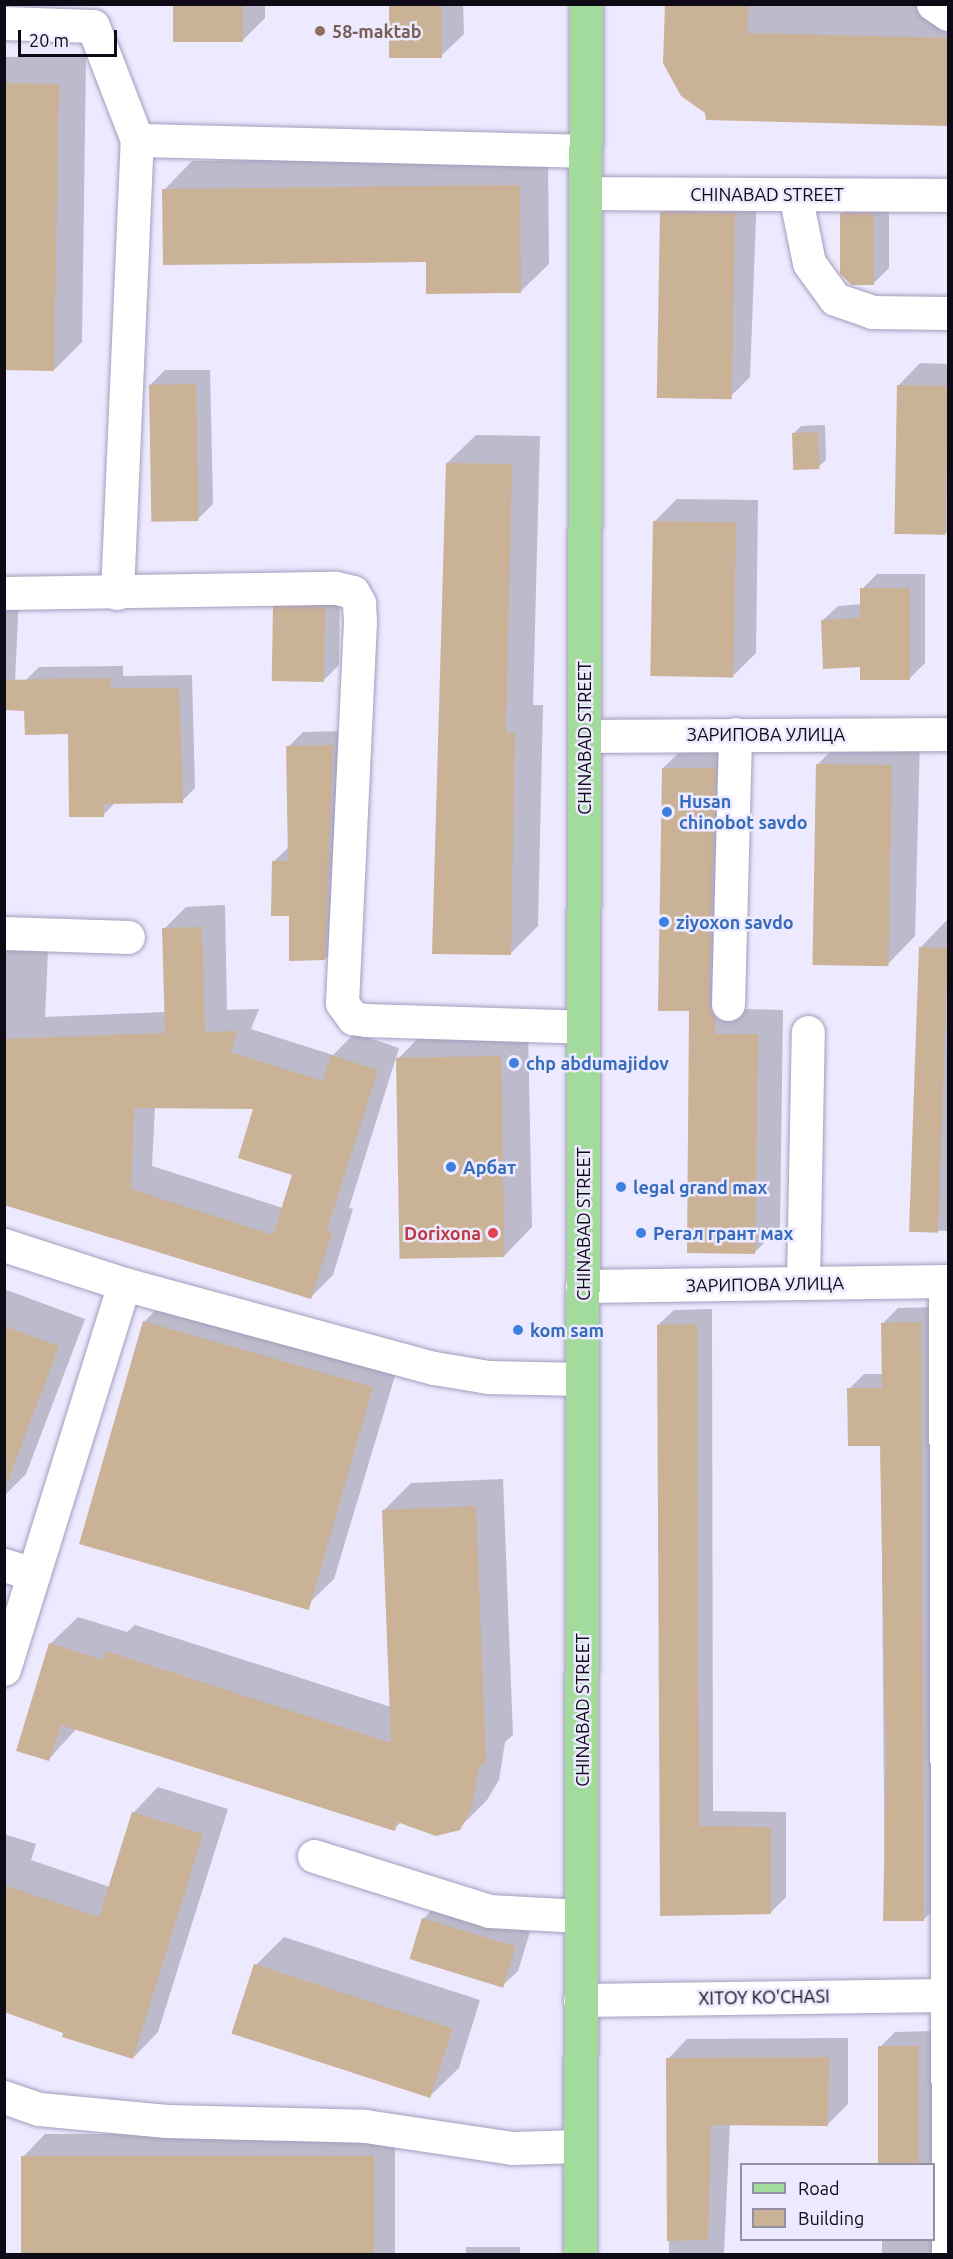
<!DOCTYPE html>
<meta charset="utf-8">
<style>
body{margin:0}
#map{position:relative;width:953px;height:2259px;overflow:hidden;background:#ede9fe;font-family:Ubuntu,sans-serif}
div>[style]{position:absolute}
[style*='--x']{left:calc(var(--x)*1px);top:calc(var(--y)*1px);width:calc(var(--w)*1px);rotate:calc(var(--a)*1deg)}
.shadow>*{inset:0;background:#0003;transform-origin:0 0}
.building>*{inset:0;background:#cab296;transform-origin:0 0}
.roads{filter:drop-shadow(0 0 2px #a49dbd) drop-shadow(0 0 2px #a49dbd)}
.minor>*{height:33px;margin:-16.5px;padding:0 16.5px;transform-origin:16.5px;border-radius:16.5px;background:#fff}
.major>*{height:33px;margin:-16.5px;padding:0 16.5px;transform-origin:16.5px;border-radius:16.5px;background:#a2db9c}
.dots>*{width:16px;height:16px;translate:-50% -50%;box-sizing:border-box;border:3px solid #ede9fe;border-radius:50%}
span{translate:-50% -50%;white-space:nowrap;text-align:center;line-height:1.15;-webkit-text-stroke:5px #ede9fe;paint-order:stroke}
.education-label{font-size:18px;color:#785e54;font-weight:700}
.left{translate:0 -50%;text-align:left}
.street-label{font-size:18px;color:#0e0b16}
.shop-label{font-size:18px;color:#366cbe;font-weight:700}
.health-label{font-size:18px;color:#be3a42;font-weight:700}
.right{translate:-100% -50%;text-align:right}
.frame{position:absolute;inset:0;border:6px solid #0e0b16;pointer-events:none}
.legend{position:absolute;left:740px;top:2163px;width:195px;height:78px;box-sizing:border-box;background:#ede9fe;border:2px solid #9490a1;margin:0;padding:8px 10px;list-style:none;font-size:18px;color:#0e0b16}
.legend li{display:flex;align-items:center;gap:12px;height:30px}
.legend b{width:30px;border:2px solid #9490a1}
.scale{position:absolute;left:18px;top:30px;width:99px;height:27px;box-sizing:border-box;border:3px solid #0e0b16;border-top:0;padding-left:8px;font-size:18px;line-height:21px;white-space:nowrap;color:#0e0b16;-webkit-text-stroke:4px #ede9fe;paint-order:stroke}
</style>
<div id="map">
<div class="shadow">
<i style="clip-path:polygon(174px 4px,265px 4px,265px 18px,243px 40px)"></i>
<i style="clip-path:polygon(391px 4px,463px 4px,464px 34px,441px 56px)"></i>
<i style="clip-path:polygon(667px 4px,948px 4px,948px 122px,707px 118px)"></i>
<i style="clip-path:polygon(4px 57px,86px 57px,82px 342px,55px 369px,4px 368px)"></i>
<i style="clip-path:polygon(548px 157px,549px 264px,520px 292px,427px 260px,164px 190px,192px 161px)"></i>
<i style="clip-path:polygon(684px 191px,757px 192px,750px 377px,728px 399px,662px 213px)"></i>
<i style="clip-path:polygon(857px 199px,889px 199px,889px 268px,873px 284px,842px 214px)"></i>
<i style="clip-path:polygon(920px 363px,948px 364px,948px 533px,897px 533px,898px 386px)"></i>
<i style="clip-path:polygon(165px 370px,210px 370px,213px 504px,198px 519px,150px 385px)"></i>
<i style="clip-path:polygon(825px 425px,826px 460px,818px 467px,793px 434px,801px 426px)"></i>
<i style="clip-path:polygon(476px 435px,540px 436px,533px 705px,543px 705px,538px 926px,510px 954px,434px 953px,447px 463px)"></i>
<i style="clip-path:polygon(677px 499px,758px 500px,756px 653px,734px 675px,655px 521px)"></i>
<i style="clip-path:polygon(877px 574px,925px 574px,925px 663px,909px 679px,862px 666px,822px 621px,838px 606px,862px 604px,862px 589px)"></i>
<i style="clip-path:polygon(340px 592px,339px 665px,324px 680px,274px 608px,289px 593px)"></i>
<i style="clip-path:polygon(4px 595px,19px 597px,15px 681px,4px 692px)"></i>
<i style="clip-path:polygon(123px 666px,123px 676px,192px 675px,195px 788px,182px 801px,116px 802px,103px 815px,69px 732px,26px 680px,39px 667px)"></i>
<i style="clip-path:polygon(348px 731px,340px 944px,325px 959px,290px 915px,273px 862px,289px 847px,288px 747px,303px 732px)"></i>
<i style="clip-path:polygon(846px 736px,920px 737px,915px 936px,887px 965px,818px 764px)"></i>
<i style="clip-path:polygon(689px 743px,740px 743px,740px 1009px,783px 1010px,780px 1227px,755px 1252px,691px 1010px,663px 768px)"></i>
<i style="clip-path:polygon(evenodd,225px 905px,227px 1010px,259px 1009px,251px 1029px,333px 1055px,355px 1033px,399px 1048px,349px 1208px,353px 1209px,333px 1275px,310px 1298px,4px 1203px,4px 937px,49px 930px,45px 1017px,166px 1012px,164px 929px,186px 907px,225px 905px,155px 1107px,255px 1108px,294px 1174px,283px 1208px,152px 1166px,155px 1107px)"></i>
<i style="clip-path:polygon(948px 919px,948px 1231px,917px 1230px,920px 948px)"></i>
<i style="clip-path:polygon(528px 1028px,532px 1227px,504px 1256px,398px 1059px,426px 1030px)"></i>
<i style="clip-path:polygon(4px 1289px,85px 1319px,26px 1474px,4px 1496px)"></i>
<i style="clip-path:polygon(172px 1293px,400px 1359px,334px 1579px,305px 1607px,144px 1322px)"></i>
<i style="clip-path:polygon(936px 1307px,939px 1905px,923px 1920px,885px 1920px,881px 1444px,849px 1389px,864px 1374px,883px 1374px,883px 1323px,898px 1308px)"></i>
<i style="clip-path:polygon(712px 1309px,713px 1811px,786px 1812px,786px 1897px,771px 1912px,661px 1914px,658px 1325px,674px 1310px)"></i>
<i style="clip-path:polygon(503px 1479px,513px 1735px,505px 1742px,499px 1780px,487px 1800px,459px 1828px,401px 1822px,394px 1829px,77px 1728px,49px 1759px,50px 1644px,78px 1617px,127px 1632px,135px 1625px,391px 1707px,384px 1510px,411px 1483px)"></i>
<i style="clip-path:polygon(158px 1787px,228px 1809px,158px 2032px,133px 2058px,4px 2011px,4px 1834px,36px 1844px,31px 1860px,110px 1887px,133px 1813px)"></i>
<i style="clip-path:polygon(439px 1903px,530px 1932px,518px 1971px,502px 1986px,411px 1958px,424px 1918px)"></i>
<i style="clip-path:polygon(284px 1937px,480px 2000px,459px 2068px,430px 2096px,256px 1965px)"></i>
<i style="clip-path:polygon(933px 2031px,935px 2254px,882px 2254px,882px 2240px,934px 2240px,934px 2164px,881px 2164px,880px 2047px,895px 2032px)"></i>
<i style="clip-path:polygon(848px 2038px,848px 2104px,828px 2124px,730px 2123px,724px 2254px,669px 2254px,668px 2059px,687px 2039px)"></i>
<i style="clip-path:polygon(45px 2134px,395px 2134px,395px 2254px,23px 2254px,23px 2157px)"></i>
<i style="left:466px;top:2247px;width:54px;height:10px"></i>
</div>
<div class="building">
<i style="left:173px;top:4px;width:70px;height:38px"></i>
<i style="left:389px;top:4px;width:53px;height:54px"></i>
<i style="clip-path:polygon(665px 4px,749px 4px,747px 33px,948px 38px,948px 126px,706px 120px,705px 113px,681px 96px,663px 63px)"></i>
<i style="left:4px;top:83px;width:55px;height:287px;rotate:1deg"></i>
<i style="clip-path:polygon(520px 185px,521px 293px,426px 294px,426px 262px,163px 265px,162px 189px)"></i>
<i style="left:660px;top:212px;width:75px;height:186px;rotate:1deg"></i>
<i style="clip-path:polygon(840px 213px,874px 213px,874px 285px,852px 285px,840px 274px)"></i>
<i style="left:196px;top:384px;width:137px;height:47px;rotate:89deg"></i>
<i style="left:897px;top:385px;width:51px;height:149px;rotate:1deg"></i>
<i style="left:818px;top:432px;width:37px;height:26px;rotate:88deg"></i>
<i style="clip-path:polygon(446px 463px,512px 464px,506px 733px,515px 733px,511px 955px,432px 954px)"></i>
<i style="left:653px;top:521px;width:83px;height:155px;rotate:1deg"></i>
<i style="clip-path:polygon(860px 588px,910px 588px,910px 680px,860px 680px,860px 667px,823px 669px,821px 620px,860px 618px)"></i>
<i style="left:325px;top:607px;width:75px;height:52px;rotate:91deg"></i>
<i style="clip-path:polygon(110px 678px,111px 688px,179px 688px,183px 803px,104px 804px,104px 817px,69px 817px,68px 734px,25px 735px,24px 711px,4px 710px,4px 680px)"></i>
<i style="clip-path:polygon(333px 745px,325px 960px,289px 961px,289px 916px,271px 916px,272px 861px,288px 861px,286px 746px)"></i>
<i style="left:816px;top:764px;width:76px;height:201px;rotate:1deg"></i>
<i style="clip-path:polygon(662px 768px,715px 768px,709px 1004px,715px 1017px,715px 1034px,758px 1034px,755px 1254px,687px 1253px,689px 1011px,658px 1011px)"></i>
<i style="clip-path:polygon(evenodd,202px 927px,205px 1032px,238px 1031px,230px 1052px,323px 1081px,331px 1055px,378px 1070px,327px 1230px,332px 1232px,311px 1299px,4px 1205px,4px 1039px,165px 1033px,162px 928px,202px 927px,134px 1108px,253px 1109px,238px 1158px,292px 1175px,273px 1235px,131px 1189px,134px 1108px)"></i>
<i style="left:919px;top:947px;width:29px;height:285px;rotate:2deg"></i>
<i style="left:501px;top:1056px;width:201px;height:105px;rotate:89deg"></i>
<i style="left:143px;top:1321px;width:239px;height:232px;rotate:16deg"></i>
<i style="clip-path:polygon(921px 1322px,924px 1921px,883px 1921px,886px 1767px,880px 1446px,848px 1446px,847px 1388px,882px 1388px,881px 1323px)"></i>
<i style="clip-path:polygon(697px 1324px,699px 1826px,771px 1827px,771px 1914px,660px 1916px,657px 1325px)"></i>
<i style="clip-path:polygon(4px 1326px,59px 1346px,7px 1483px,4px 1483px)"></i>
<i style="clip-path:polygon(476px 1506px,486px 1764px,479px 1765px,472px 1808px,460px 1830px,436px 1836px,397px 1822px,395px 1831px,61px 1725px,49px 1761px,16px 1751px,49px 1643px,103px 1660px,106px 1651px,391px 1743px,382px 1510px)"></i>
<i style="clip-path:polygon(132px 1812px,203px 1834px,133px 2059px,62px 2037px,63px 2033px,4px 2012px,4px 1885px,99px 1917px)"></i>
<i style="left:422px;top:1918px;width:98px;height:43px;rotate:17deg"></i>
<i style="left:254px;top:1964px;width:209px;height:73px;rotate:18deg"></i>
<i style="left:878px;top:2046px;width:41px;height:117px"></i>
<i style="clip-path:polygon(829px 2057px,828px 2126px,711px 2125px,708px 2240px,667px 2241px,666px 2058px)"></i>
<i style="left:21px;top:2156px;width:353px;height:98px"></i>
</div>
<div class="roads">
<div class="minor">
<i style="--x:933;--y:4;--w:18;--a:34"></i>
<i style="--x:4;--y:23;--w:89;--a:1.9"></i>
<i style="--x:93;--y:26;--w:122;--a:68.9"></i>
<i style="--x:137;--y:140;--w:448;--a:1.4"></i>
<i style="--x:585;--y:193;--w:363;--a:0.3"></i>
<i style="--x:795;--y:194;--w:70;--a:78.5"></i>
<i style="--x:809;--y:263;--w:44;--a:54.2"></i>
<i style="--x:835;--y:299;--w:39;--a:19"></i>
<i style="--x:872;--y:312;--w:76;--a:0.8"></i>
<i style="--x:4;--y:593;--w:332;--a:-0.9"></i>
<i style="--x:336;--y:588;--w:17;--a:13"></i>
<i style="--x:353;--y:592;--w:13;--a:61"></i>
<i style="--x:359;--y:603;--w:18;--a:87"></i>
<i style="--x:360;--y:621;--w:382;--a:92.7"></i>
<i style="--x:342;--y:1003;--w:19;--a:54"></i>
<i style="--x:353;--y:1018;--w:13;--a:9"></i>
<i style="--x:366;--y:1020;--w:217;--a:1.8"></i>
<i style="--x:117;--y:593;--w:453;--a:-87.5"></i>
<i style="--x:584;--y:736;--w:364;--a:-0.3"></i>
<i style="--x:4;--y:933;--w:124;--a:1.8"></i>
<i style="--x:728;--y:1004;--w:270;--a:-88.5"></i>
<i style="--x:4;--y:1245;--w:126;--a:18"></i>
<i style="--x:124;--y:1284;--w:321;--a:15.2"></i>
<i style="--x:434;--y:1368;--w:55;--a:9.5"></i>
<i style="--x:488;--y:1377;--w:94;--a:1.2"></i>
<i style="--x:945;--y:1281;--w:973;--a:89.82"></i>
<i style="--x:803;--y:1283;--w:251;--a:-88.9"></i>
<i style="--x:582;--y:1286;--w:366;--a:-0.8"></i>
<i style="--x:4;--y:1565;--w:31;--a:17"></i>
<i style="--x:4;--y:1669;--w:403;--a:-72.7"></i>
<i style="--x:314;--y:1856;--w:183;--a:17.4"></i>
<i style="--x:489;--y:1911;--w:92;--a:3.1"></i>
<i style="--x:580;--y:2000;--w:368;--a:-0.8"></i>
<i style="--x:4;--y:2097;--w:37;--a:19"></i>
<i style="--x:39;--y:2109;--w:128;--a:5.4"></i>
<i style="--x:166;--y:2121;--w:199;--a:1.4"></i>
<i style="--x:365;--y:2126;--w:149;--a:8.5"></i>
<i style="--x:512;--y:2148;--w:68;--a:-1.7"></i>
</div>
<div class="major">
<i style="--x:580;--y:2254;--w:2250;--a:-89.85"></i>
</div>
</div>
<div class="dots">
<i style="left:320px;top:31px;background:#8d6e63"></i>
<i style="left:667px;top:812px;background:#3f7fe0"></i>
<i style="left:664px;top:922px;background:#3f7fe0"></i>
<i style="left:514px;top:1063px;background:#3f7fe0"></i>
<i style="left:451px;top:1167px;background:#3f7fe0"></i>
<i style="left:621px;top:1187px;background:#3f7fe0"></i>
<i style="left:493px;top:1233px;background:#e0444e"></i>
<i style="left:641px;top:1233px;background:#3f7fe0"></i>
<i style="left:518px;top:1330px;background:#3f7fe0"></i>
</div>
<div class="education-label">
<span class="left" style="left:332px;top:31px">58-maktab</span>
</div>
<div class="street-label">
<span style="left:767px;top:194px">CHINABAD STREET</span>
<span style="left:766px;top:734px">ЗАРИПОВА УЛИЦА</span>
<span style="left:584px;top:738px;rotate:-90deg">CHINABAD STREET</span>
<span style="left:583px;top:1224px;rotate:-90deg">CHINABAD STREET</span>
<span style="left:765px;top:1284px;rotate:-1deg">ЗАРИПОВА УЛИЦА</span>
<span style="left:582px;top:1710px;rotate:-90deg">CHINABAD STREET</span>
<span style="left:764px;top:1997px;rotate:-1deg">XITOY KO'CHASI</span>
</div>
<div class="shop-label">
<span class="left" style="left:679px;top:812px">Husan<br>chinobot savdo</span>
<span class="left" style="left:676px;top:922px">ziyoxon savdo</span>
<span class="left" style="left:526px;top:1063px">chp abdumajidov</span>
<span class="left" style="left:463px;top:1167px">Арбат</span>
<span class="left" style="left:633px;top:1187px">legal grand max</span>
<span class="left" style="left:653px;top:1233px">Регал грант мах</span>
<span class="left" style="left:530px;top:1330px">kom sam</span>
</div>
<div class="health-label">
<span class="right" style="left:481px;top:1233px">Dorixona</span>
</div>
<div class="frame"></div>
<ul class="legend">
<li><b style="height:8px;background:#a2db9c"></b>Road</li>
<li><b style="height:16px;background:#cab296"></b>Building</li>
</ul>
<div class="scale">20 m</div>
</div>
